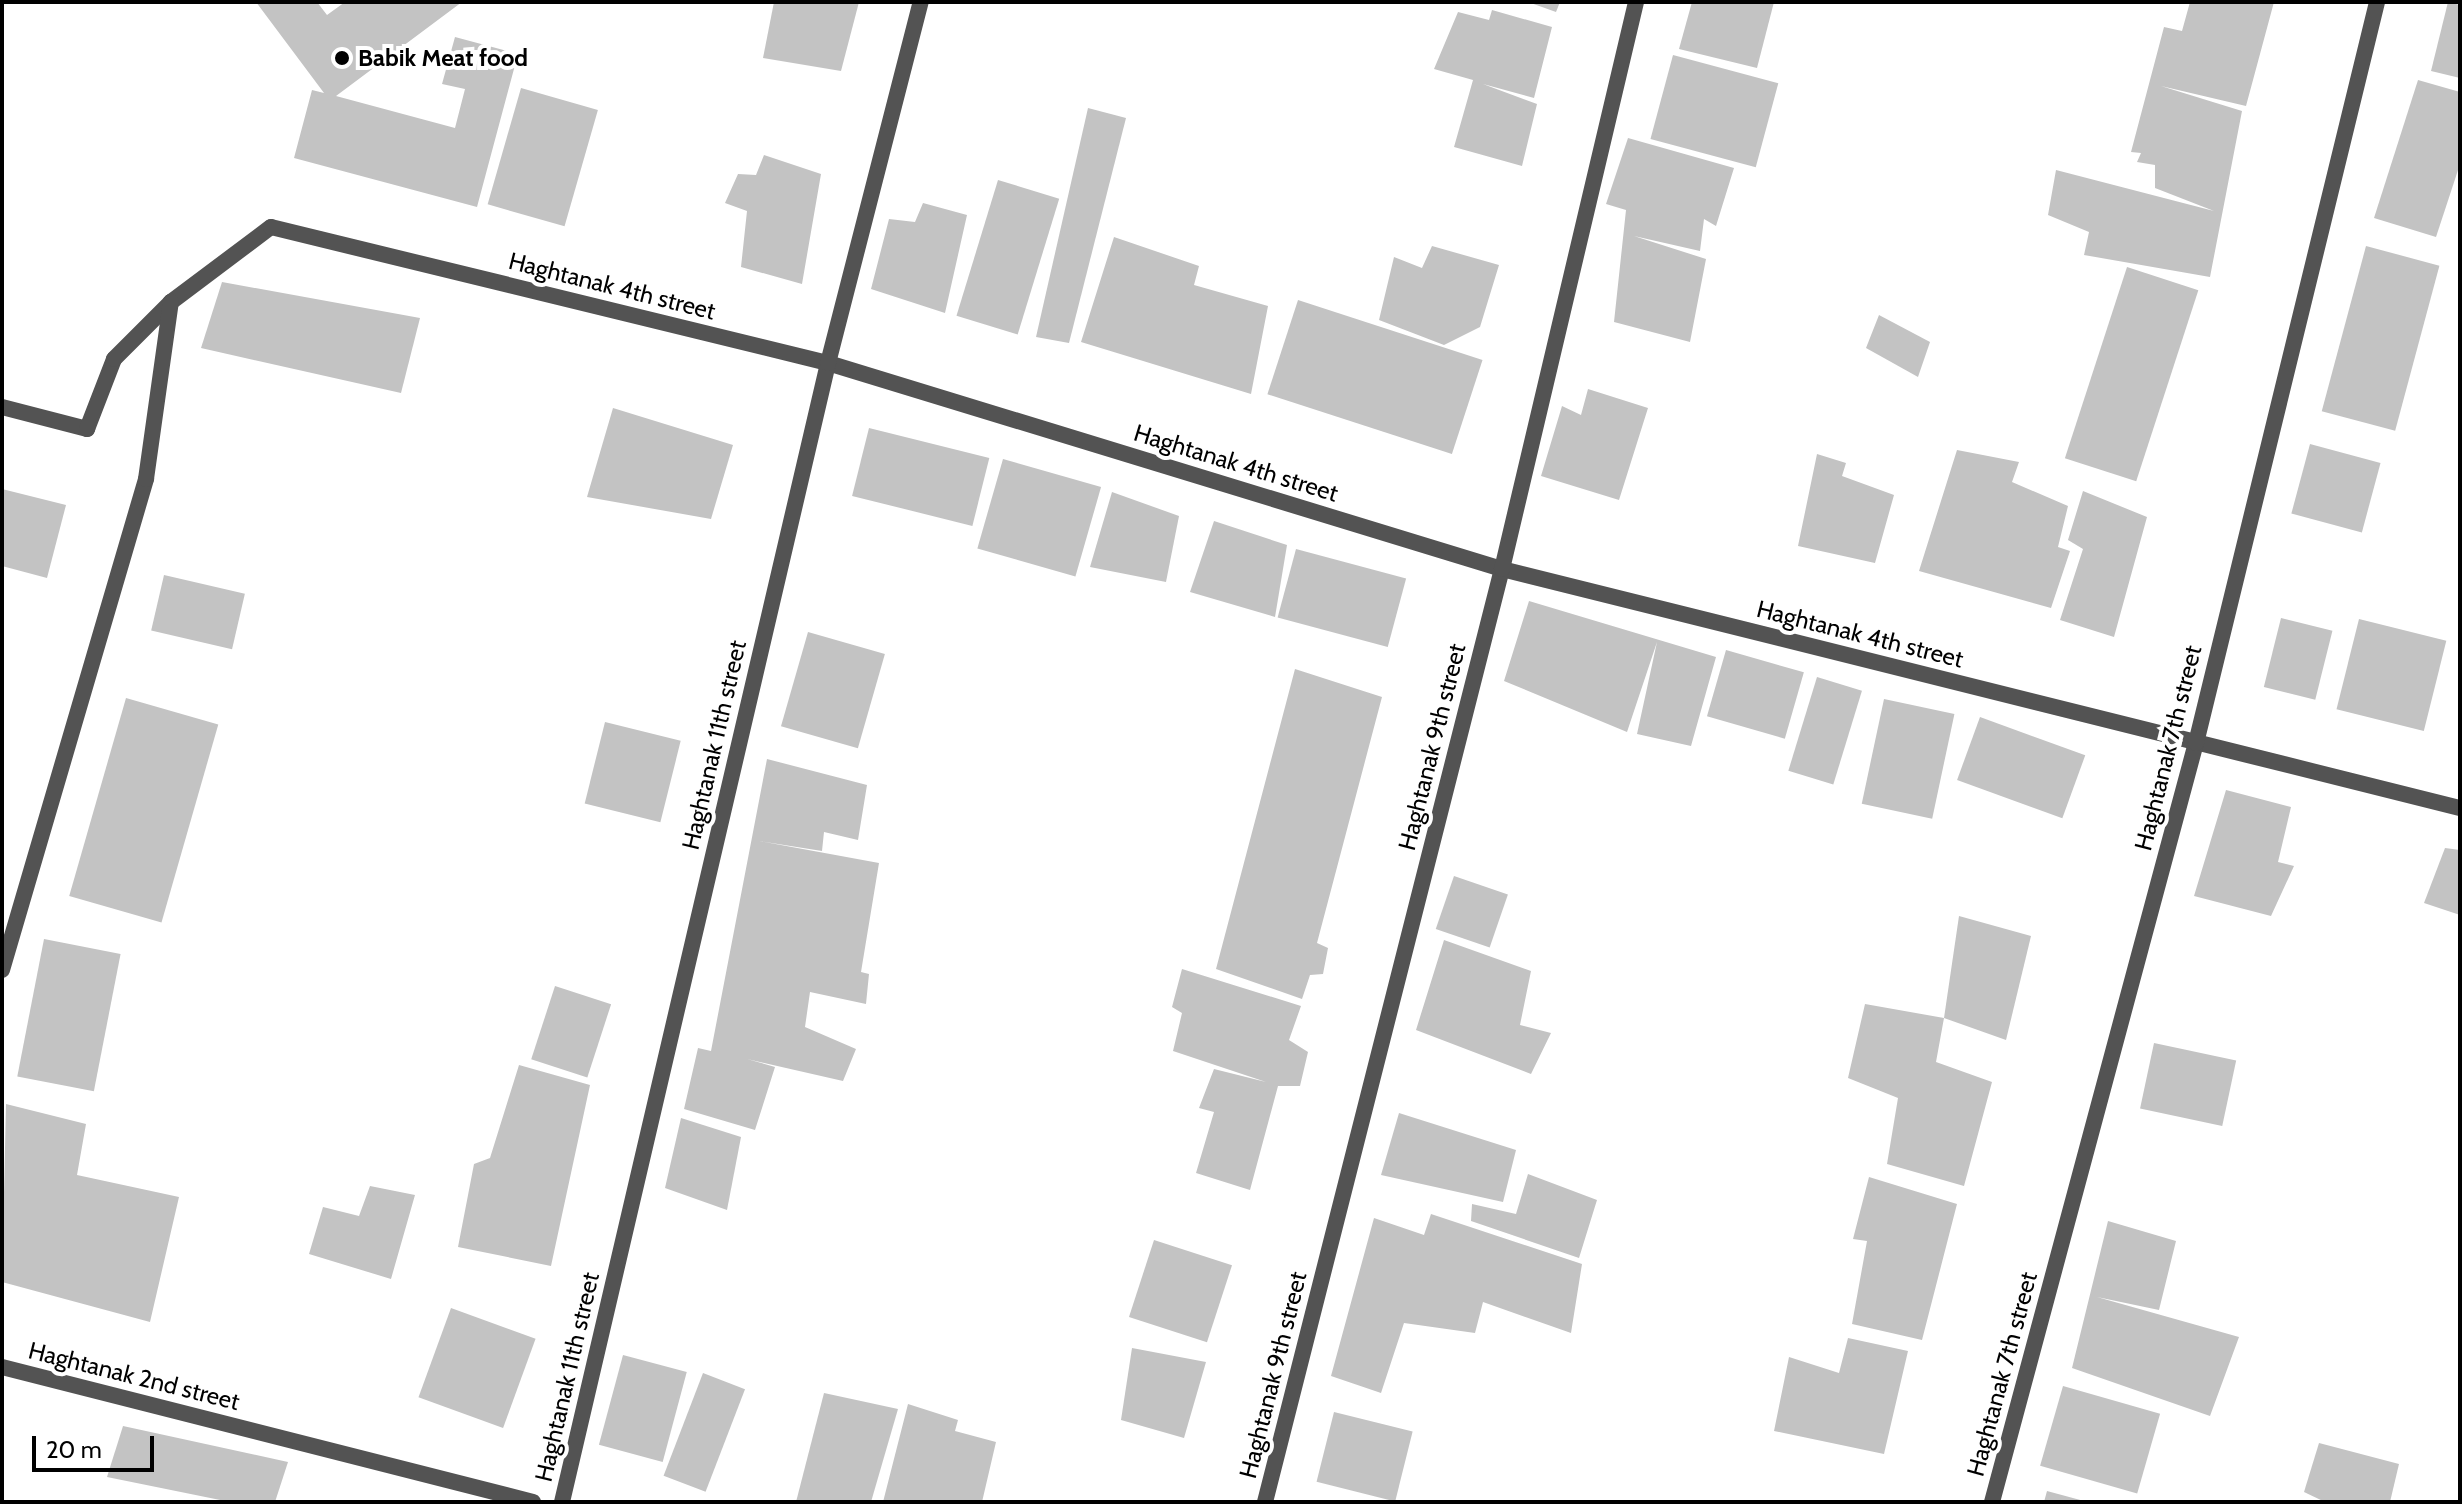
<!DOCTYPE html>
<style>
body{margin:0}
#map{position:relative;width:2462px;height:1504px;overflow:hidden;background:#fff;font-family:Cabin,sans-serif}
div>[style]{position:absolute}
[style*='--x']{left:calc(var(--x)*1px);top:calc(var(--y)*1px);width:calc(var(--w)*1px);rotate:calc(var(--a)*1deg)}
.building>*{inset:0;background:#c3c3c3;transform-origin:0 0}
.street>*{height:16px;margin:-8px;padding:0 8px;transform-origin:8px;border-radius:8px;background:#535353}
.dots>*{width:22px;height:22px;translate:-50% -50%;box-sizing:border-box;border:4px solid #fff;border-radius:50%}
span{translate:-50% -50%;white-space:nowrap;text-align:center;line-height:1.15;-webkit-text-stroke:8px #fff;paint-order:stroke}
.poi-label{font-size:24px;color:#000;font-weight:700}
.left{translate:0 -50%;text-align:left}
.street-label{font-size:24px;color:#000}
.frame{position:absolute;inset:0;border:4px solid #000;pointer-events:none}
.scale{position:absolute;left:32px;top:1436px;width:122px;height:36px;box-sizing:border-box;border:4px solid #000;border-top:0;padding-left:10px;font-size:24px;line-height:28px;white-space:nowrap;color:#000;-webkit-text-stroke:6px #fff;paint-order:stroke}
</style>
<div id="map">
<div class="building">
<i style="clip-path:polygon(256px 2px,317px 2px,327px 15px,345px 2px,462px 2px,336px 96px,455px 128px,465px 89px,442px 84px,455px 37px,518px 54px,477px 207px,294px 158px,312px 90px,324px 93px)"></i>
<i style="clip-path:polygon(774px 2px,859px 2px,841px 71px,763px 58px)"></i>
<i style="clip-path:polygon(1528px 2px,1560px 2px,1556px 12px)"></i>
<i style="clip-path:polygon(1692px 2px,1774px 2px,1757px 68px,1679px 49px)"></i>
<i style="clip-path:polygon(2190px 2px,2274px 2px,2246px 106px,2161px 86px,2242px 111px,2210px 277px,2084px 255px,2089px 232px,2048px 215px,2056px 170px,2214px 211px,2155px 188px,2155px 165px,2137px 162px,2141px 153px,2131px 152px,2164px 27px,2182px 31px)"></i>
<i style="clip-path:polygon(2448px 2px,2460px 5px,2460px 78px,2431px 71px)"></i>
<i style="clip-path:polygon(1492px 10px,1552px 27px,1534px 98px,1483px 84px,1537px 104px,1522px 166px,1454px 147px,1473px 80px,1434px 69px,1458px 12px,1489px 20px)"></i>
<i style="left:1673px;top:55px;width:109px;height:87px;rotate:15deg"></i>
<i style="clip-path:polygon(2418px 80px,2460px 92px,2460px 164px,2436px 237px,2374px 218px)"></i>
<i style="left:521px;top:88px;width:80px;height:121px;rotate:16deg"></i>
<i style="clip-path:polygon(1088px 108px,1126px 118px,1069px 343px,1036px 337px)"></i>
<i style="clip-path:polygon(1628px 138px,1734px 168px,1716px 226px,1704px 219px,1700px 251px,1634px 236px,1706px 259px,1690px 342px,1614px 322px,1626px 210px,1606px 204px)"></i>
<i style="clip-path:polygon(764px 155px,821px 174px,802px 284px,741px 267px,747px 211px,725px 203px,738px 174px,756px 175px)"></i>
<i style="left:998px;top:180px;width:64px;height:142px;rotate:17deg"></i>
<i style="clip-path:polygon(923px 203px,967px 215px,945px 313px,871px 289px,889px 219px,915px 222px)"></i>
<i style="clip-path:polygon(1114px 237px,1199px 266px,1194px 285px,1268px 306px,1251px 394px,1081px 342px)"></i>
<i style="clip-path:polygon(1432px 246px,1499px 265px,1480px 327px,1444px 345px,1379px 320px,1394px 257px,1422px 268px)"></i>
<i style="left:2366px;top:246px;width:76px;height:171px;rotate:15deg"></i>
<i style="left:2127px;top:267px;width:75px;height:201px;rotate:18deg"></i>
<i style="clip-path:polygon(222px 282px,420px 318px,401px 393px,201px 348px)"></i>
<i style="left:1298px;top:300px;width:194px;height:99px;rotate:18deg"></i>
<i style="clip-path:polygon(1879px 315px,1930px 342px,1918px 377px,1866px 348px)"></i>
<i style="clip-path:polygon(1588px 389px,1648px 408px,1619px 500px,1541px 476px,1562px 406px,1581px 415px)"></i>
<i style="clip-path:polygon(613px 408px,733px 445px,711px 519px,587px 497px)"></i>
<i style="left:869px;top:428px;width:124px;height:70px;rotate:14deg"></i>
<i style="left:2310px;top:444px;width:73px;height:72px;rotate:15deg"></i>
<i style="clip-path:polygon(1957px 450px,2019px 462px,2012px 482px,2068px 506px,2058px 547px,2070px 551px,2051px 608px,1919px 571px)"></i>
<i style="clip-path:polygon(1817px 454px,1846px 463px,1842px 476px,1894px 495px,1875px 563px,1798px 546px)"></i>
<i style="left:1003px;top:459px;width:102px;height:93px;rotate:16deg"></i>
<i style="clip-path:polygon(2px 489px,66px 505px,47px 578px,2px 566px)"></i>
<i style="clip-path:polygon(2083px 491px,2147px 517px,2114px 637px,2060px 620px,2083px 549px,2068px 540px)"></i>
<i style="clip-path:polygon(1112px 492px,1179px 516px,1166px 582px,1090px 567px)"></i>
<i style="clip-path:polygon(1214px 521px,1287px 545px,1275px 617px,1190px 592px)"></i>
<i style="left:1296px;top:549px;width:114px;height:71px;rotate:15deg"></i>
<i style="left:164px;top:575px;width:83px;height:57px;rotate:13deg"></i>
<i style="clip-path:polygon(1529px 601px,1716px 657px,1691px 746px,1637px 734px,1657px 642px,1627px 732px,1504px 681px)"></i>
<i style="left:2281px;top:618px;width:53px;height:71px;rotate:14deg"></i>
<i style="left:2359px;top:619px;width:90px;height:93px;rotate:14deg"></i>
<i style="left:808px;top:632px;width:80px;height:98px;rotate:16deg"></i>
<i style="left:1726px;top:650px;width:81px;height:69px;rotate:16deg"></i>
<i style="clip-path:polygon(1295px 669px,1382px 697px,1317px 943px,1328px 948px,1323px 974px,1310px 975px,1302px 999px,1216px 969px)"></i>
<i style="left:1817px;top:677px;width:47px;height:98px;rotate:17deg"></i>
<i style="left:126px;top:698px;width:96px;height:206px;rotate:16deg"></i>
<i style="left:1884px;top:699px;width:72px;height:107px;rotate:12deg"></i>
<i style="left:1980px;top:717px;width:112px;height:67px;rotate:20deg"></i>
<i style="left:605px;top:722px;width:78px;height:84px;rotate:14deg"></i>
<i style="clip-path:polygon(767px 759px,867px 785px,858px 840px,824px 832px,822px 851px,759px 841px,879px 863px,861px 972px,869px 974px,866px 1004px,810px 992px,805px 1027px,856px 1049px,843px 1081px,747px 1059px,775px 1067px,755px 1130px,684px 1109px,698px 1048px,711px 1051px)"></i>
<i style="clip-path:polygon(2226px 790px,2291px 807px,2278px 862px,2294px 866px,2271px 916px,2194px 896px)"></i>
<i style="clip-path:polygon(2445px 848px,2460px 850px,2460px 915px,2424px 903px)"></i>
<i style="left:1454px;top:876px;width:57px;height:56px;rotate:19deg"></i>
<i style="clip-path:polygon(1959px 916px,2031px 936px,2006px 1040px,1944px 1018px)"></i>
<i style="left:44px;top:939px;width:78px;height:140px;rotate:11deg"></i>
<i style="clip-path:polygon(1444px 940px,1531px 971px,1520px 1025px,1551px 1033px,1531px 1074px,1416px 1030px)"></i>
<i style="clip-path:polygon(1182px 969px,1301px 1006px,1289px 1040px,1308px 1052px,1300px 1086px,1278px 1086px,1250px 1190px,1196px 1173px,1214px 1112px,1199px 1108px,1214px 1069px,1266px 1082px,1173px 1051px,1182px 1013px,1172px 1007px)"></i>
<i style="left:555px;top:986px;width:59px;height:77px;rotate:18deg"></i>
<i style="clip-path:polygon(1865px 1004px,1944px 1018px,1936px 1062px,1992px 1082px,1964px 1186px,1887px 1164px,1898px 1098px,1848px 1078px)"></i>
<i style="left:2154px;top:1043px;width:84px;height:67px;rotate:12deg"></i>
<i style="clip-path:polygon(519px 1065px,590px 1085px,551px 1266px,458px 1247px,474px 1164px,490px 1158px)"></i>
<i style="clip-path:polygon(6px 1104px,86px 1124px,77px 1175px,179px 1197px,150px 1322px,2px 1282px)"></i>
<i style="clip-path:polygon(1399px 1113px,1516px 1150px,1503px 1202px,1381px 1175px)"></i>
<i style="clip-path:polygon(681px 1118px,741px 1137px,727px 1210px,665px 1188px)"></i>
<i style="clip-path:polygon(1528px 1174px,1597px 1200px,1579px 1258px,1471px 1221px,1472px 1204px,1516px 1214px)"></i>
<i style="clip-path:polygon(1869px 1177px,1957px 1204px,1922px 1340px,1852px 1324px,1867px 1241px,1853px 1239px)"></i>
<i style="clip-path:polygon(370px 1186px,415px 1195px,391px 1279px,309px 1254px,323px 1207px,359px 1216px)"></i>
<i style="clip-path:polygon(1431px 1214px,1582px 1264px,1571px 1333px,1483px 1302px,1475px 1333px,1404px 1323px,1381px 1393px,1331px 1376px,1374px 1218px,1424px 1235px)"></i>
<i style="clip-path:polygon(2108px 1221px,2176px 1241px,2159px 1310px,2097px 1297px,2239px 1337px,2210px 1416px,2072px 1368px)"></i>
<i style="left:1154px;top:1240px;width:82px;height:81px;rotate:18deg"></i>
<i style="left:451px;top:1308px;width:90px;height:95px;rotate:20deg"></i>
<i style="clip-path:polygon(1848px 1338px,1908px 1351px,1884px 1454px,1774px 1431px,1789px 1357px,1839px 1373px)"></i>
<i style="clip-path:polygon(1132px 1348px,1206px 1362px,1184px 1438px,1121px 1420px)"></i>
<i style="left:623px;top:1355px;width:66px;height:93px;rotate:15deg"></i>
<i style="left:703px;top:1373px;width:45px;height:110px;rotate:21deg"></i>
<i style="left:2063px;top:1386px;width:101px;height:83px;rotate:16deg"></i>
<i style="clip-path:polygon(824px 1393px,898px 1409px,871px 1502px,796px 1502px)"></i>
<i style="clip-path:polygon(908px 1404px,958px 1420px,955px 1431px,996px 1442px,982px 1502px,883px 1502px)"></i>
<i style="left:1334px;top:1412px;width:81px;height:72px;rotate:14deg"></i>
<i style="clip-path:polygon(123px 1426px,288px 1462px,275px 1502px,230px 1502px,107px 1477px)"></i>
<i style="clip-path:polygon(2319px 1443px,2399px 1464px,2390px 1502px,2325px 1502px,2304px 1492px)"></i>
<i style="clip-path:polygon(2047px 1491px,2084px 1501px,2084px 1502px,2044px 1502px)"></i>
</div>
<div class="street">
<i style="--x:2;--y:407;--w:88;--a:14.5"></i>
<i style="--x:87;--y:429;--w:75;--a:-68.9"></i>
<i style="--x:114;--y:359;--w:81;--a:-45"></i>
<i style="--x:171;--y:302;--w:125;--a:-36.9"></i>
<i style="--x:271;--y:227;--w:573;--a:13.72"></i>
<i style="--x:828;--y:363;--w:705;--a:17"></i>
<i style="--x:1502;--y:569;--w:987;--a:14.01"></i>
<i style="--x:2;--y:970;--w:512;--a:-73.65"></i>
<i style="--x:146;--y:479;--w:179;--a:-82"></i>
<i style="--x:2;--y:1367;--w:548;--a:14.26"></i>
<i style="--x:562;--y:1502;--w:1170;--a:-76.85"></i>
<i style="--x:828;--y:363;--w:373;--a:-75.6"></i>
<i style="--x:1265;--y:1502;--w:963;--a:-75.75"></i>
<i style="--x:1502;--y:569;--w:583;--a:-76.7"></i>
<i style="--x:1992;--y:1502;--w:786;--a:-74.96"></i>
<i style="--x:2196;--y:743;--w:763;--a:-76.27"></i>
</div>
<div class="dots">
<i style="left:342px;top:58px;background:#000"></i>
</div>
<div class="poi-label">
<span class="left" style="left:358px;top:58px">Babik Meat food</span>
</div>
<div class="street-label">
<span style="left:612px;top:286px;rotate:14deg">Haghtanak 4th street</span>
<span style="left:1236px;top:463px;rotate:17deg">Haghtanak 4th street</span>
<span style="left:1860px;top:634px;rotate:14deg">Haghtanak 4th street</span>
<span style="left:714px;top:745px;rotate:-77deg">Haghtanak 11th street</span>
<span style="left:1432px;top:747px;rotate:-76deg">Haghtanak 9th street</span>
<span style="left:2168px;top:748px;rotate:-76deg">Haghtanak 7th street</span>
<span style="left:2002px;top:1374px;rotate:-75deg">Haghtanak 7th street</span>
<span style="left:1273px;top:1375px;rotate:-76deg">Haghtanak 9th street</span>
<span style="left:134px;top:1376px;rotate:14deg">Haghtanak 2nd street</span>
<span style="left:567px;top:1377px;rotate:-77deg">Haghtanak 11th street</span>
</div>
<div class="frame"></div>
<div class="scale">20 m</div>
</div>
